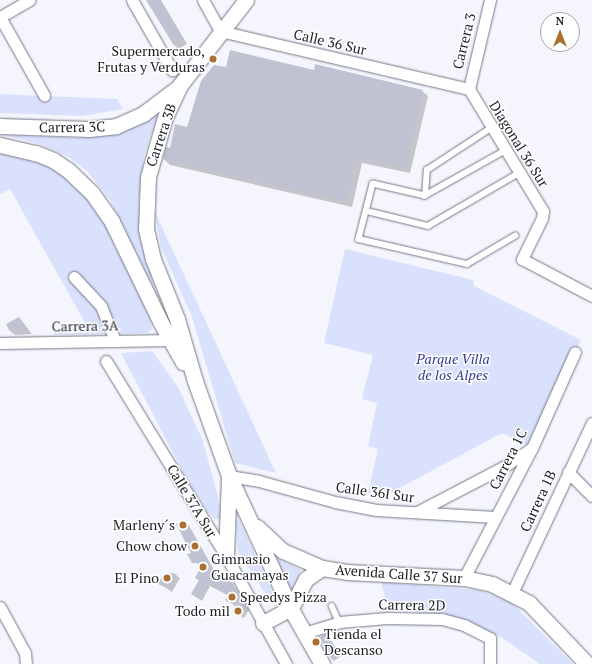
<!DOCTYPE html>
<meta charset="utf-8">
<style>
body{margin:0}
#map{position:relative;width:592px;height:664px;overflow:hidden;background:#f5f6fd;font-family:"PT Serif",serif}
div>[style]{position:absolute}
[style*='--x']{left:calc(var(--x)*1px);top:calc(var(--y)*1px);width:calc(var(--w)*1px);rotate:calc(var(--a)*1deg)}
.green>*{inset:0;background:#dae1fc}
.shadow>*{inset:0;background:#0003;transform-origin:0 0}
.building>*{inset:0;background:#bfc2d1;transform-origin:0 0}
.roads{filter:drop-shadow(0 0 1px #747885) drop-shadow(0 0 1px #747885)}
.service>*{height:5.5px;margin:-2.75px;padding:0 2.75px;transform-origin:2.75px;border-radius:2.75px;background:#fff}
.minor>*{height:11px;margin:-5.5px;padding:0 5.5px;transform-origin:5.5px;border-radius:5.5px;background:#fff}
.secondary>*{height:15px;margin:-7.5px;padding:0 7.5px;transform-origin:7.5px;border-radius:7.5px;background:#fff}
.dots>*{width:11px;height:11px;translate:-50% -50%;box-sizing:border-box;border:2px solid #fff;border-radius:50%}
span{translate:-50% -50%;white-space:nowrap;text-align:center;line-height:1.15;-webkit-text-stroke:3px #fff;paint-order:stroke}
.street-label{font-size:14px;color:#1e1f25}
.poi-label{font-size:14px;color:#1e1f25}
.right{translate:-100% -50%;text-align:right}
.left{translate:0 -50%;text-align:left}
.park-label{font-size:14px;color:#333991;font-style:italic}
.north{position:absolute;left:540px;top:12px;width:40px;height:40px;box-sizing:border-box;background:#fff;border:1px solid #a5a5a8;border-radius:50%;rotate:0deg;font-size:11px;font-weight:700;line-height:16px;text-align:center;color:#1e1f25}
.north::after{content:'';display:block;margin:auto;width:14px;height:18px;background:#ab7031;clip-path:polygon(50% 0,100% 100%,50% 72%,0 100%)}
</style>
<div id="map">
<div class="green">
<i style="clip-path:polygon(0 94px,117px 99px,123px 109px,83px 116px,0 113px)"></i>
<i style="clip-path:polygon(159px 112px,144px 156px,139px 202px,140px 226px,155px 291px,110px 200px,88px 172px,70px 158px,43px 145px,0 134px,79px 138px,112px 135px,132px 128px)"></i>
<i style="clip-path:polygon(0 152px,27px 156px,50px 166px,69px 179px,86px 196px,106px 224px,150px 315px,152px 329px,148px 333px,55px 335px,51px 329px,88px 328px,10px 189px,0 194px)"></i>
<i style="clip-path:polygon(154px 210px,276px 473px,235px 463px,192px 317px,161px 247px)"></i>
<i style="clip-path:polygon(345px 249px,473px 280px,474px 286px,581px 340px,532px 448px,502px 433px,383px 497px,368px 493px,378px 449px,368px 446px,377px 403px,362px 399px,373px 355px,324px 343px)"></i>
<i style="clip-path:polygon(152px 351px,178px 387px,203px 441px,220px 505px,220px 519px,214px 519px,197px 499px,121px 353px)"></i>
<i style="clip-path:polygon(239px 520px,270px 586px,274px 597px,269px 599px,238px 552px,236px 521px)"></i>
<i style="clip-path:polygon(271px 555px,301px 570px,289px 596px)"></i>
<i style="clip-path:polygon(381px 582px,478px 590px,509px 600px,573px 664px,540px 664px,501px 637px,449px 615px,389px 610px)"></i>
</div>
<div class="shadow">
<i style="clip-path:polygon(148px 0,161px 0,187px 44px,178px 49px,173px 44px)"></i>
<i style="clip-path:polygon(226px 69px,315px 71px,422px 91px,428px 96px,410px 173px,362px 163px,352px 207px,170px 165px,164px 159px,188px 128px,193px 107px,196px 107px)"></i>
<i style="clip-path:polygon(24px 324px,32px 334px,15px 335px,9px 330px)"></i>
<i style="left:0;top:370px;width:1px;height:14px;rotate:45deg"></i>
<i style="clip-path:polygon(186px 521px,216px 574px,241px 597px,249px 610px,244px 618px,233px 611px,235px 606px,226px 600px,229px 596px,210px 586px,202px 601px,192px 594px,199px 581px,196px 578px,203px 566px,193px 562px)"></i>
<i style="clip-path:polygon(164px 574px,175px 574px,180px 578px,172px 592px,159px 583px)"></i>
<i style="clip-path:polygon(327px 634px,341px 656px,334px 661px,329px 656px)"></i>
</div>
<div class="building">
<i style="clip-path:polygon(146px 0,160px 0,183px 39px,173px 44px)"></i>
<i style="clip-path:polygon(230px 50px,314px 70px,315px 64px,423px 90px,405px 168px,356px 157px,346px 201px,163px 159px,166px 147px,170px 148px,175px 124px,187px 127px,201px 81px,214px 65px,226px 67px)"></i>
<i style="clip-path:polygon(19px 317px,28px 329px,9px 330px,6px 324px)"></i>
<i style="clip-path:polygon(186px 520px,215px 572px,230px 580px,239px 593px,246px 607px,241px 616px,232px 611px,235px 605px,225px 600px,228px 595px,207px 583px,199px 599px,191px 594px,199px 580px,195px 578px,203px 563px,192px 563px,187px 554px,191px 553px,176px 524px)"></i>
<i style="clip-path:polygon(164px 573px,175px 573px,167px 588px,158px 584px)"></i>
<i style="left:327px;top:633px;width:21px;height:10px;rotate:61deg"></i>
</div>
<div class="roads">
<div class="service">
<i style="--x:505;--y:151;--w:92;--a:150.6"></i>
<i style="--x:425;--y:196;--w:53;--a:-167"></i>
<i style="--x:373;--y:184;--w:57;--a:104.3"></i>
<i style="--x:359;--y:239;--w:111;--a:13"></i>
<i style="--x:467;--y:264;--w:56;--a:-30.3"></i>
<i style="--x:425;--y:196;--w:26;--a:-86"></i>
<i style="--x:427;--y:170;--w:77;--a:-33.3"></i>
<i style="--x:367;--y:211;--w:63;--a:13.8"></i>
<i style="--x:428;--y:226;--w:105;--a:-30.2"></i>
<i style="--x:332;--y:606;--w:17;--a:66"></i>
</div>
<div class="minor">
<i style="--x:132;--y:0;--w:81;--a:60.3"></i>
<i style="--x:203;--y:0;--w:35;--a:61"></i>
<i style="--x:220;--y:31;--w:256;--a:13.1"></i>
<i style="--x:490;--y:0;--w:91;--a:103.3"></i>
<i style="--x:469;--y:89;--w:143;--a:58.8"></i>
<i style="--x:543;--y:211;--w:7;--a:98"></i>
<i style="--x:542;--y:218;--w:46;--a:116"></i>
<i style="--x:522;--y:259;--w:79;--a:27.9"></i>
<i style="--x:0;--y:17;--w:90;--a:60.6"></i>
<i style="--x:0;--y:17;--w:34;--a:-30"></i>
<i style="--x:74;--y:277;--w:40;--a:47"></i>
<i style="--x:101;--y:306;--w:38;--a:68"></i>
<i style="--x:0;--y:343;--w:170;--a:-1"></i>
<i style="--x:106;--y:361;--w:229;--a:58.4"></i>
<i style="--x:226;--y:556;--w:124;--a:60.9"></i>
<i style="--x:568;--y:472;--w:34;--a:45"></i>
<i style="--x:229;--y:476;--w:30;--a:9"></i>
<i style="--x:259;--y:481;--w:79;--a:15.4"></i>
<i style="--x:335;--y:502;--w:42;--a:11"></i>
<i style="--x:376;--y:510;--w:119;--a:3.4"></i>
<i style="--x:417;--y:512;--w:99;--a:-27.6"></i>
<i style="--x:505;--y:466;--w:30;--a:-34"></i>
<i style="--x:464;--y:578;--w:147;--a:-62.4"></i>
<i style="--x:532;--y:448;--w:105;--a:-65.9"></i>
<i style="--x:512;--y:593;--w:188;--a:-64.8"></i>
<i style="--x:0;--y:607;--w:52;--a:61.5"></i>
<i style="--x:25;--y:653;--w:11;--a:85"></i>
<i style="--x:304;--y:633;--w:37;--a:-17"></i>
<i style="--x:339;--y:622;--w:48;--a:-4.8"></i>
<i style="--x:387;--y:618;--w:55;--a:1"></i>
<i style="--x:442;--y:619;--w:23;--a:15"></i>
<i style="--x:464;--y:625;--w:29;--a:27"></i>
<i style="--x:490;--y:638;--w:26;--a:90"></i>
</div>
<div class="secondary">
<i style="--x:246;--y:0;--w:108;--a:127.8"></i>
<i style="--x:180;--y:85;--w:35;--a:115"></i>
<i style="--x:165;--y:117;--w:62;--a:105.8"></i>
<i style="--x:148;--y:177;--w:52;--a:92.2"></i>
<i style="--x:146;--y:229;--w:31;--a:77"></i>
<i style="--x:153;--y:259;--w:65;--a:68.2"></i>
<i style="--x:177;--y:319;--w:65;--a:73.8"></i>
<i style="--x:195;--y:381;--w:101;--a:70.3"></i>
<i style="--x:229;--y:476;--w:151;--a:65"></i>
<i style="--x:293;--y:613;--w:59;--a:60.4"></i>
<i style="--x:0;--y:126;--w:89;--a:1.9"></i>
<i style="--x:89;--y:129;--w:27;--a:-6"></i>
<i style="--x:116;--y:126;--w:30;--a:-24"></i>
<i style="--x:143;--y:114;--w:41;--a:-37.1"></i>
<i style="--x:0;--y:145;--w:37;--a:13"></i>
<i style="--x:36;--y:153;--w:18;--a:22"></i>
<i style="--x:53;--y:160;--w:18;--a:34"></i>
<i style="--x:68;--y:170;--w:33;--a:44"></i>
<i style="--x:92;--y:193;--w:35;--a:55"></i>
<i style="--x:112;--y:222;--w:112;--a:64.1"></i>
<i style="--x:161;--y:323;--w:45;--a:60.6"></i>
<i style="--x:257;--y:527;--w:35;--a:43"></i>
<i style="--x:283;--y:551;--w:43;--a:23.6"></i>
<i style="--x:322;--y:568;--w:25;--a:9"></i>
<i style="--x:347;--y:572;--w:117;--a:2.9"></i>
<i style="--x:464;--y:578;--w:29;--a:12"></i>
<i style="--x:492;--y:584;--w:42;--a:27.2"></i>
<i style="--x:529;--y:603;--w:84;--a:46.4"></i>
<i style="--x:226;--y:556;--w:77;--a:-87.8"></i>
<i style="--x:263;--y:623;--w:32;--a:-28"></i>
<i style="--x:291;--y:608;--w:33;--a:-63"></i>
<i style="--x:306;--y:579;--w:19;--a:-35"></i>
</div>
</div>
<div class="dots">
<i style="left:213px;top:59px;background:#ab7031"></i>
<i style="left:183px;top:525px;background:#ab7031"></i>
<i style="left:195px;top:546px;background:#ab7031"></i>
<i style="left:203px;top:567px;background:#ab7031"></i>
<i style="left:167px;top:578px;background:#ab7031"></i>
<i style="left:232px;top:597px;background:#ab7031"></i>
<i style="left:238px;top:611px;background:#ab7031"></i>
<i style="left:316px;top:642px;background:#ab7031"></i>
</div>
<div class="street-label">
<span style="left:464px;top:41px;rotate:-76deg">Carrera 3</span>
<span style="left:330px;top:42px;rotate:13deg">Calle 36 Sur</span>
<span style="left:72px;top:127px;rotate:-1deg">Carrera 3C</span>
<span style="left:161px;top:135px;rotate:-71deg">Carrera 3B</span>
<span style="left:519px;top:144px;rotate:58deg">Diagonal 36 Sur</span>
<span style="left:85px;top:326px;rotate:-1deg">Carrera 3A</span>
<span style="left:508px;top:459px;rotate:-63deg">Carrera 1C</span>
<span style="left:375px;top:492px;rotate:8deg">Calle 36I Sur</span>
<span style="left:192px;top:501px;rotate:59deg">Calle 37A Sur</span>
<span style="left:538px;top:501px;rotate:-65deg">Carrera 1B</span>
<span style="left:399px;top:574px;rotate:4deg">Avenida Calle 37 Sur</span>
<span style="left:412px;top:605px;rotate:1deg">Carrera 2D</span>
</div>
<div class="poi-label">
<span class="right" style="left:205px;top:59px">Supermercado,<br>Frutas y Verduras</span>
<span class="right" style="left:175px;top:525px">Marleny´s</span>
<span class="right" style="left:187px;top:546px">Chow chow</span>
<span class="left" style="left:211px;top:567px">Gimnasio<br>Guacamayas</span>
<span class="right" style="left:159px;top:578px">El Pino</span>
<span class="left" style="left:240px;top:597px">Speedys Pizza</span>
<span class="right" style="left:230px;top:611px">Todo mil</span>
<span class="left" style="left:324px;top:642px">Tienda el<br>Descanso</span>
</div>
<div class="park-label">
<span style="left:453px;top:367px">Parque Villa<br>de los Alpes</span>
</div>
<div class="north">N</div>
</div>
